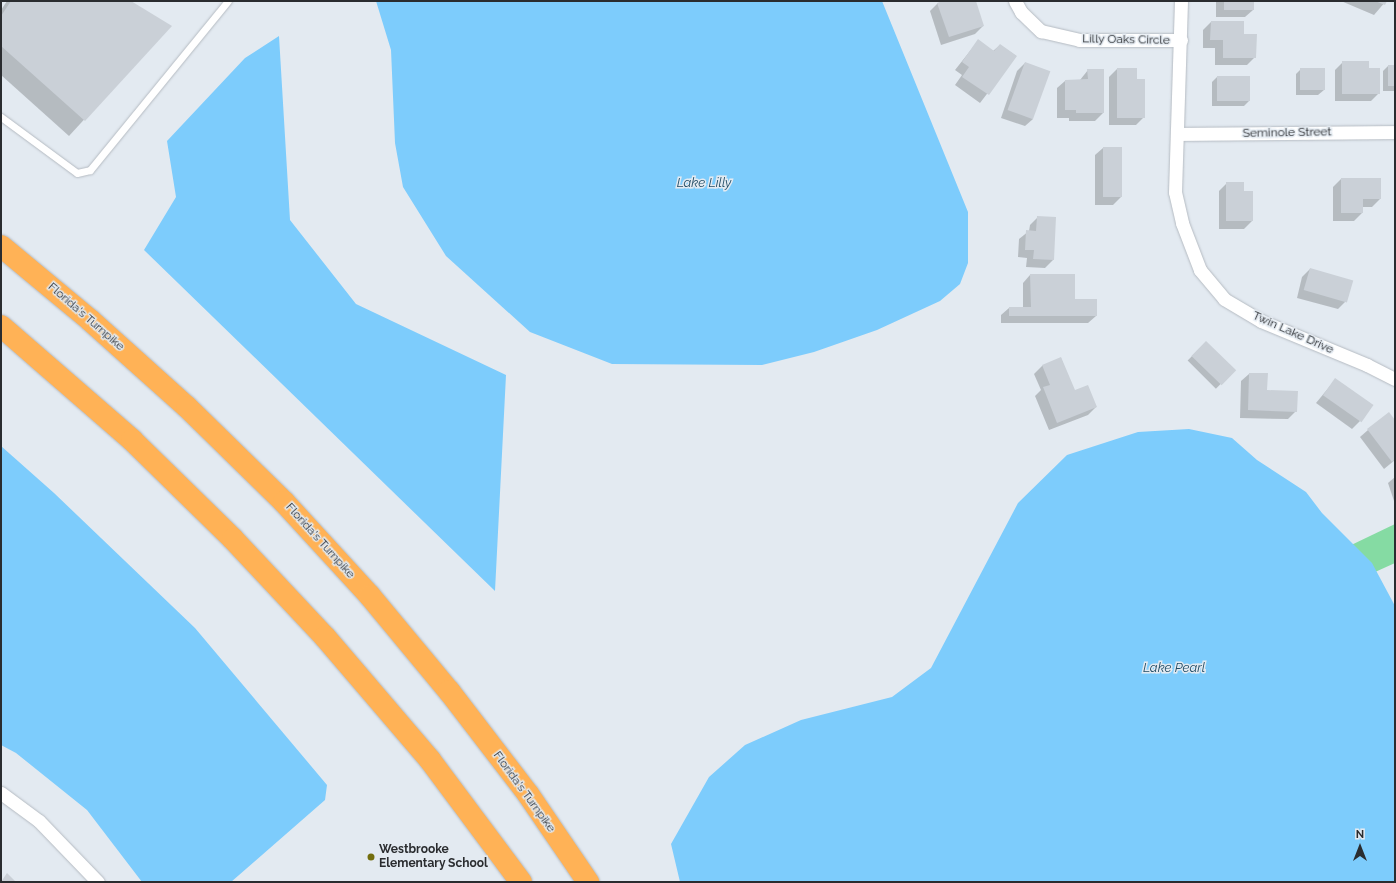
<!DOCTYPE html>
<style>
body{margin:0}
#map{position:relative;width:1396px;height:883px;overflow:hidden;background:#e3eaf1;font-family:Raleway,sans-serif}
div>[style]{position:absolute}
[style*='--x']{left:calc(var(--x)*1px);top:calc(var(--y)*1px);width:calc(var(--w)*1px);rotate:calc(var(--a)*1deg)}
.green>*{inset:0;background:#85dba3}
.water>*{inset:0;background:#7dccfc}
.shadow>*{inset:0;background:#0003;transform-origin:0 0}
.building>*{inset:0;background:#cad0d7;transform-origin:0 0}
.roads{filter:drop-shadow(0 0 1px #b5bbc2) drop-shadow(0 0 1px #b5bbc2)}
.service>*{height:7px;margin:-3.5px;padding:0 3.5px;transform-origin:3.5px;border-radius:3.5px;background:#fff}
.minor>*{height:13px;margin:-6.5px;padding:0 6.5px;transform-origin:6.5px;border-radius:6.5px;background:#fff}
.motorway>*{height:22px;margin:-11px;padding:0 11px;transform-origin:11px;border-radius:11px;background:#ffb256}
.dots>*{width:11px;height:11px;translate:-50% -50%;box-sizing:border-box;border:2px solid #e3eaf1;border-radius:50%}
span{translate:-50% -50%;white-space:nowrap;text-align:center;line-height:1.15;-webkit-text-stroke:3px #e3eaf1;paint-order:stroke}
.street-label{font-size:12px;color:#2a2c2f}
.poi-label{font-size:12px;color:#2a2c2f;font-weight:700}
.left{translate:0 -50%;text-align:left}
.water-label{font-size:13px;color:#214c65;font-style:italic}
.frame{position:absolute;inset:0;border:2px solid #2a2c2f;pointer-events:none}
.north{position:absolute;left:1340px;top:827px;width:40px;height:40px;-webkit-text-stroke:3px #e3eaf1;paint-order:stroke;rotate:0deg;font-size:11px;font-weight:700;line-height:16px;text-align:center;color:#2a2c2f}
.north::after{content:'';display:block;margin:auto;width:14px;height:18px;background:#2a2c2f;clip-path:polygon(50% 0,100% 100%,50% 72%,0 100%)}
</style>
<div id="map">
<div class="green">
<i style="clip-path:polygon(1395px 524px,1395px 563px,1333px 591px,1320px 560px)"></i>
</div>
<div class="water">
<i style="clip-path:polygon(376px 1px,882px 1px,968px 212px,968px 263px,960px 284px,940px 301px,877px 330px,814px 352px,762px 365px,612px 364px,530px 332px,446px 256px,403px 187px,395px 143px,391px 50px)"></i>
<i style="clip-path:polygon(279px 36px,290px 220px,356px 304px,506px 375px,495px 591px,144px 250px,176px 197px,167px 141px,245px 58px)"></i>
<i style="clip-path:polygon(1189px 429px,1232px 438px,1257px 460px,1306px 492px,1322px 513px,1372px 563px,1395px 606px,1395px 882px,680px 882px,671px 844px,709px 777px,745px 745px,801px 720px,892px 697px,931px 668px,1018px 503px,1067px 455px,1138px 432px)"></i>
<i style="clip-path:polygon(1px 446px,54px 493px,195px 628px,327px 785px,325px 800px,231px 882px,142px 882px,87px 810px,16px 753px,1px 745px)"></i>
</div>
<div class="shadow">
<i style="clip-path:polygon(7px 1px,129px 1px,170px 26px,69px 136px,1px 75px,1px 10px)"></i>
<i style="clip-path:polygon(946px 1px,975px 1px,983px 26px,975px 34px,941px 45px,930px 11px,938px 3px)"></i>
<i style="clip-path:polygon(1216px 1px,1253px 1px,1253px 10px,1245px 17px,1216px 17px)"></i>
<i style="clip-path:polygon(1341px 1px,1386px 1px,1374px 15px)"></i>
<i style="clip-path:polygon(1211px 22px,1243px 35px,1255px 57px,1247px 65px,1215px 65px,1215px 48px,1203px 48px,1203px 30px)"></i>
<i style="clip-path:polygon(978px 41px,993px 51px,1000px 45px,1016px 56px,980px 103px,955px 85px,962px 75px,955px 70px)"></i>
<i style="clip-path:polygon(1343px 62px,1368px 69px,1379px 93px,1371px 101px,1335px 101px,1335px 70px)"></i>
<i style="clip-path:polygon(1025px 63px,1033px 119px,1025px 126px,1001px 118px,1017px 71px)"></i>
<i style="clip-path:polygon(1388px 66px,1395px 66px,1395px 91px,1383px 91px,1383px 71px)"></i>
<i style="clip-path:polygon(1117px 69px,1136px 80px,1144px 117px,1136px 125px,1109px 125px,1109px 77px)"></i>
<i style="clip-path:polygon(1301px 69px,1324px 90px,1318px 95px,1296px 95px,1296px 74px)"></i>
<i style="clip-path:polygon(1088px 70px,1103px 113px,1095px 121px,1069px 121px,1069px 118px,1057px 118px,1057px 88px,1065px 81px,1080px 80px)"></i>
<i style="clip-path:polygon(1217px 77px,1249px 101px,1244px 106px,1212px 106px,1212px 82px)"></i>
<i style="clip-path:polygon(1103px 148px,1121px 197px,1113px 205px,1095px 205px,1095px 155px)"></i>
<i style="clip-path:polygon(1341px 179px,1380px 199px,1372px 207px,1362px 207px,1362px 213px,1354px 221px,1333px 221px,1333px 187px)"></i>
<i style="clip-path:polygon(1227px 183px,1243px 192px,1252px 221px,1244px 229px,1219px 229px,1219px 191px)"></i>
<i style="clip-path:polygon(1038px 217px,1053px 260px,1045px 268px,1026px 267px,1027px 258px,1018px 257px,1019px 239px,1029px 231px,1030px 225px)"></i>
<i style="clip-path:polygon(1310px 269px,1346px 301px,1338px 309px,1297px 298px,1302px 277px)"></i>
<i style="clip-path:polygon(1030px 275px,1074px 300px,1096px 316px,1088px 323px,1001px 323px,1001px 315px,1009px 308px,1023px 308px,1023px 283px)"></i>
<i style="left:1206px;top:342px;width:40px;height:26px;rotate:45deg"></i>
<i style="clip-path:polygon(1061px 358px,1074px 392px,1096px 407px,1088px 415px,1049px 430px,1035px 396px,1041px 390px,1034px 374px,1042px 366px)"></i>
<i style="clip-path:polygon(1249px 374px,1266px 391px,1296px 411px,1288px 419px,1240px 418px,1241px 381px)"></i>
<i style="clip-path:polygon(1335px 380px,1360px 421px,1352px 429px,1316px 403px)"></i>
<i style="clip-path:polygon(1395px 421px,1395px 460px,1384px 469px,1360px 437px,1368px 430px)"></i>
<i style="clip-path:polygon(1395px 477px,1395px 504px,1388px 483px)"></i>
</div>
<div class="building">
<i style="clip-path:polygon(11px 1px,131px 1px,172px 26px,85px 121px,1px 46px,1px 16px)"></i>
<i style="clip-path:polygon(943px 1px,976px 1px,984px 26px,949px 37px,937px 3px)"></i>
<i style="left:1224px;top:1px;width:30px;height:9px"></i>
<i style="clip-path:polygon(1375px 1px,1387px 1px,1385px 5px)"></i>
<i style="clip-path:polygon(1211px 21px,1244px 21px,1244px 34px,1257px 34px,1256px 58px,1223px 58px,1223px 40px,1210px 40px)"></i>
<i style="clip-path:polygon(978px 39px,994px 51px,1000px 44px,1017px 56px,989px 95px,962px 77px,969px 67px,962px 62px)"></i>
<i style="clip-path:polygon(1342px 61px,1369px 61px,1369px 68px,1380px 68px,1380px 94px,1342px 94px)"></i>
<i style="left:1025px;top:62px;width:27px;height:51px;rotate:20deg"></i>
<i style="left:1388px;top:65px;width:7px;height:21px"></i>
<i style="clip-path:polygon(1117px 68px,1137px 68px,1137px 79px,1145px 79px,1145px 118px,1117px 118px)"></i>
<i style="left:1300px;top:68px;width:25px;height:22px"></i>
<i style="clip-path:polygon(1087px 69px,1104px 69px,1104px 113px,1076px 113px,1076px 110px,1065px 110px,1065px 80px,1088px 79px)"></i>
<i style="left:1217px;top:76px;width:33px;height:25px"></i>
<i style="left:1103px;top:147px;width:19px;height:50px"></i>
<i style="clip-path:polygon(1341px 178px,1381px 178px,1381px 199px,1363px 199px,1363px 213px,1341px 213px)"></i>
<i style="clip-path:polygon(1226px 182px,1244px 182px,1244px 191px,1253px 191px,1253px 221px,1226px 221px)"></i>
<i style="clip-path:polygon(1037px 216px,1056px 217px,1054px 260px,1033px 259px,1034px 250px,1025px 250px,1026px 230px,1036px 231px)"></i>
<i style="left:1310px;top:268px;width:45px;height:23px;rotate:16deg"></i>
<i style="clip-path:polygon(1030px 274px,1075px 274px,1075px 299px,1097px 299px,1097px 316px,1009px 316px,1009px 307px,1031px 307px)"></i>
<i style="left:1206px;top:341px;width:42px;height:21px;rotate:44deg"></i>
<i style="clip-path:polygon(1061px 357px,1075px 390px,1088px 385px,1097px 407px,1057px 423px,1043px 387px,1050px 385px,1042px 365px)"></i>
<i style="clip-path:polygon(1249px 373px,1268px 373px,1267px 390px,1298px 391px,1297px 412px,1248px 410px)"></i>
<i style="left:1335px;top:378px;width:47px;height:21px;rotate:35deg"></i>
<i style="clip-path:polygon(1389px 412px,1395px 420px,1395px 459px,1392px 462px,1367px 429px)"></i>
<i style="clip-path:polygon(7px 873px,16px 882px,1px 882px)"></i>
</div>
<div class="roads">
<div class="service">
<i style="--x:1;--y:117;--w:94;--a:36.4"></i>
<i style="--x:77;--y:173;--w:13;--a:-13"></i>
<i style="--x:90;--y:170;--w:218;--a:-50.8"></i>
</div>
<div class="minor">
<i style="--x:1015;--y:1;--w:13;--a:61"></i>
<i style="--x:1021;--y:12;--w:28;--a:44"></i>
<i style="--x:1041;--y:31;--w:39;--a:13"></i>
<i style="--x:1079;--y:40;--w:102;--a:0"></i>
<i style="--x:1181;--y:1;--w:191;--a:91.8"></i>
<i style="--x:1175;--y:192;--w:32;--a:77"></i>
<i style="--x:1182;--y:223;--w:50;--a:69"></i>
<i style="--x:1200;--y:270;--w:38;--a:50"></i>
<i style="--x:1224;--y:299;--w:43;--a:30.7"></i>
<i style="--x:1261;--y:321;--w:115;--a:22.5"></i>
<i style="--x:1367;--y:365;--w:31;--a:27"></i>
<i style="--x:1179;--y:134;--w:216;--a:-0.5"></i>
<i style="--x:1;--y:793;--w:47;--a:36.4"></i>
<i style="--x:39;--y:821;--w:85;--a:46"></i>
</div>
<div class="motorway">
<i style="--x:1;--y:246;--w:116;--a:39.7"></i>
<i style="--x:90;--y:320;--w:130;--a:41.9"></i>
<i style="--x:187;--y:407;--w:136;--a:44.4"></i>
<i style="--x:284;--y:502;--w:127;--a:47.5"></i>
<i style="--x:370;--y:596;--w:124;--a:50.3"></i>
<i style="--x:449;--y:691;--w:130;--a:52.5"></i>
<i style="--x:528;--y:794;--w:107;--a:55.7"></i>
<i style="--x:1;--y:326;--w:174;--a:41"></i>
<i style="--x:132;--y:440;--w:141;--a:44.4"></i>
<i style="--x:233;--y:539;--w:134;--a:46.8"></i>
<i style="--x:325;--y:637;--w:162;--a:49.5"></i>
<i style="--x:430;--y:760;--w:152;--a:53.3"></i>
</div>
</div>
<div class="dots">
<i style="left:371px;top:857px;background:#736e0e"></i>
</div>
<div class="street-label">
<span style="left:1126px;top:40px;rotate:1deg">Lilly Oaks Circle</span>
<span style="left:1287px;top:133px;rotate:-1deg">Seminole Street</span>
<span style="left:86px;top:317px;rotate:41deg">Florida's Turnpike</span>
<span style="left:1293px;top:333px;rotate:24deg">Twin Lake Drive</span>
<span style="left:320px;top:541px;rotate:48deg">Florida's Turnpike</span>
<span style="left:524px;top:792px;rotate:54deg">Florida's Turnpike</span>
</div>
<div class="poi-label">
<span class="left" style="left:379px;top:857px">Westbrooke<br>Elementary School</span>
</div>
<div class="water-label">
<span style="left:704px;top:183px">Lake Lilly</span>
<span style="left:1174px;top:668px">Lake Pearl</span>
</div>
<div class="frame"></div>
<div class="north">N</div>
</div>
